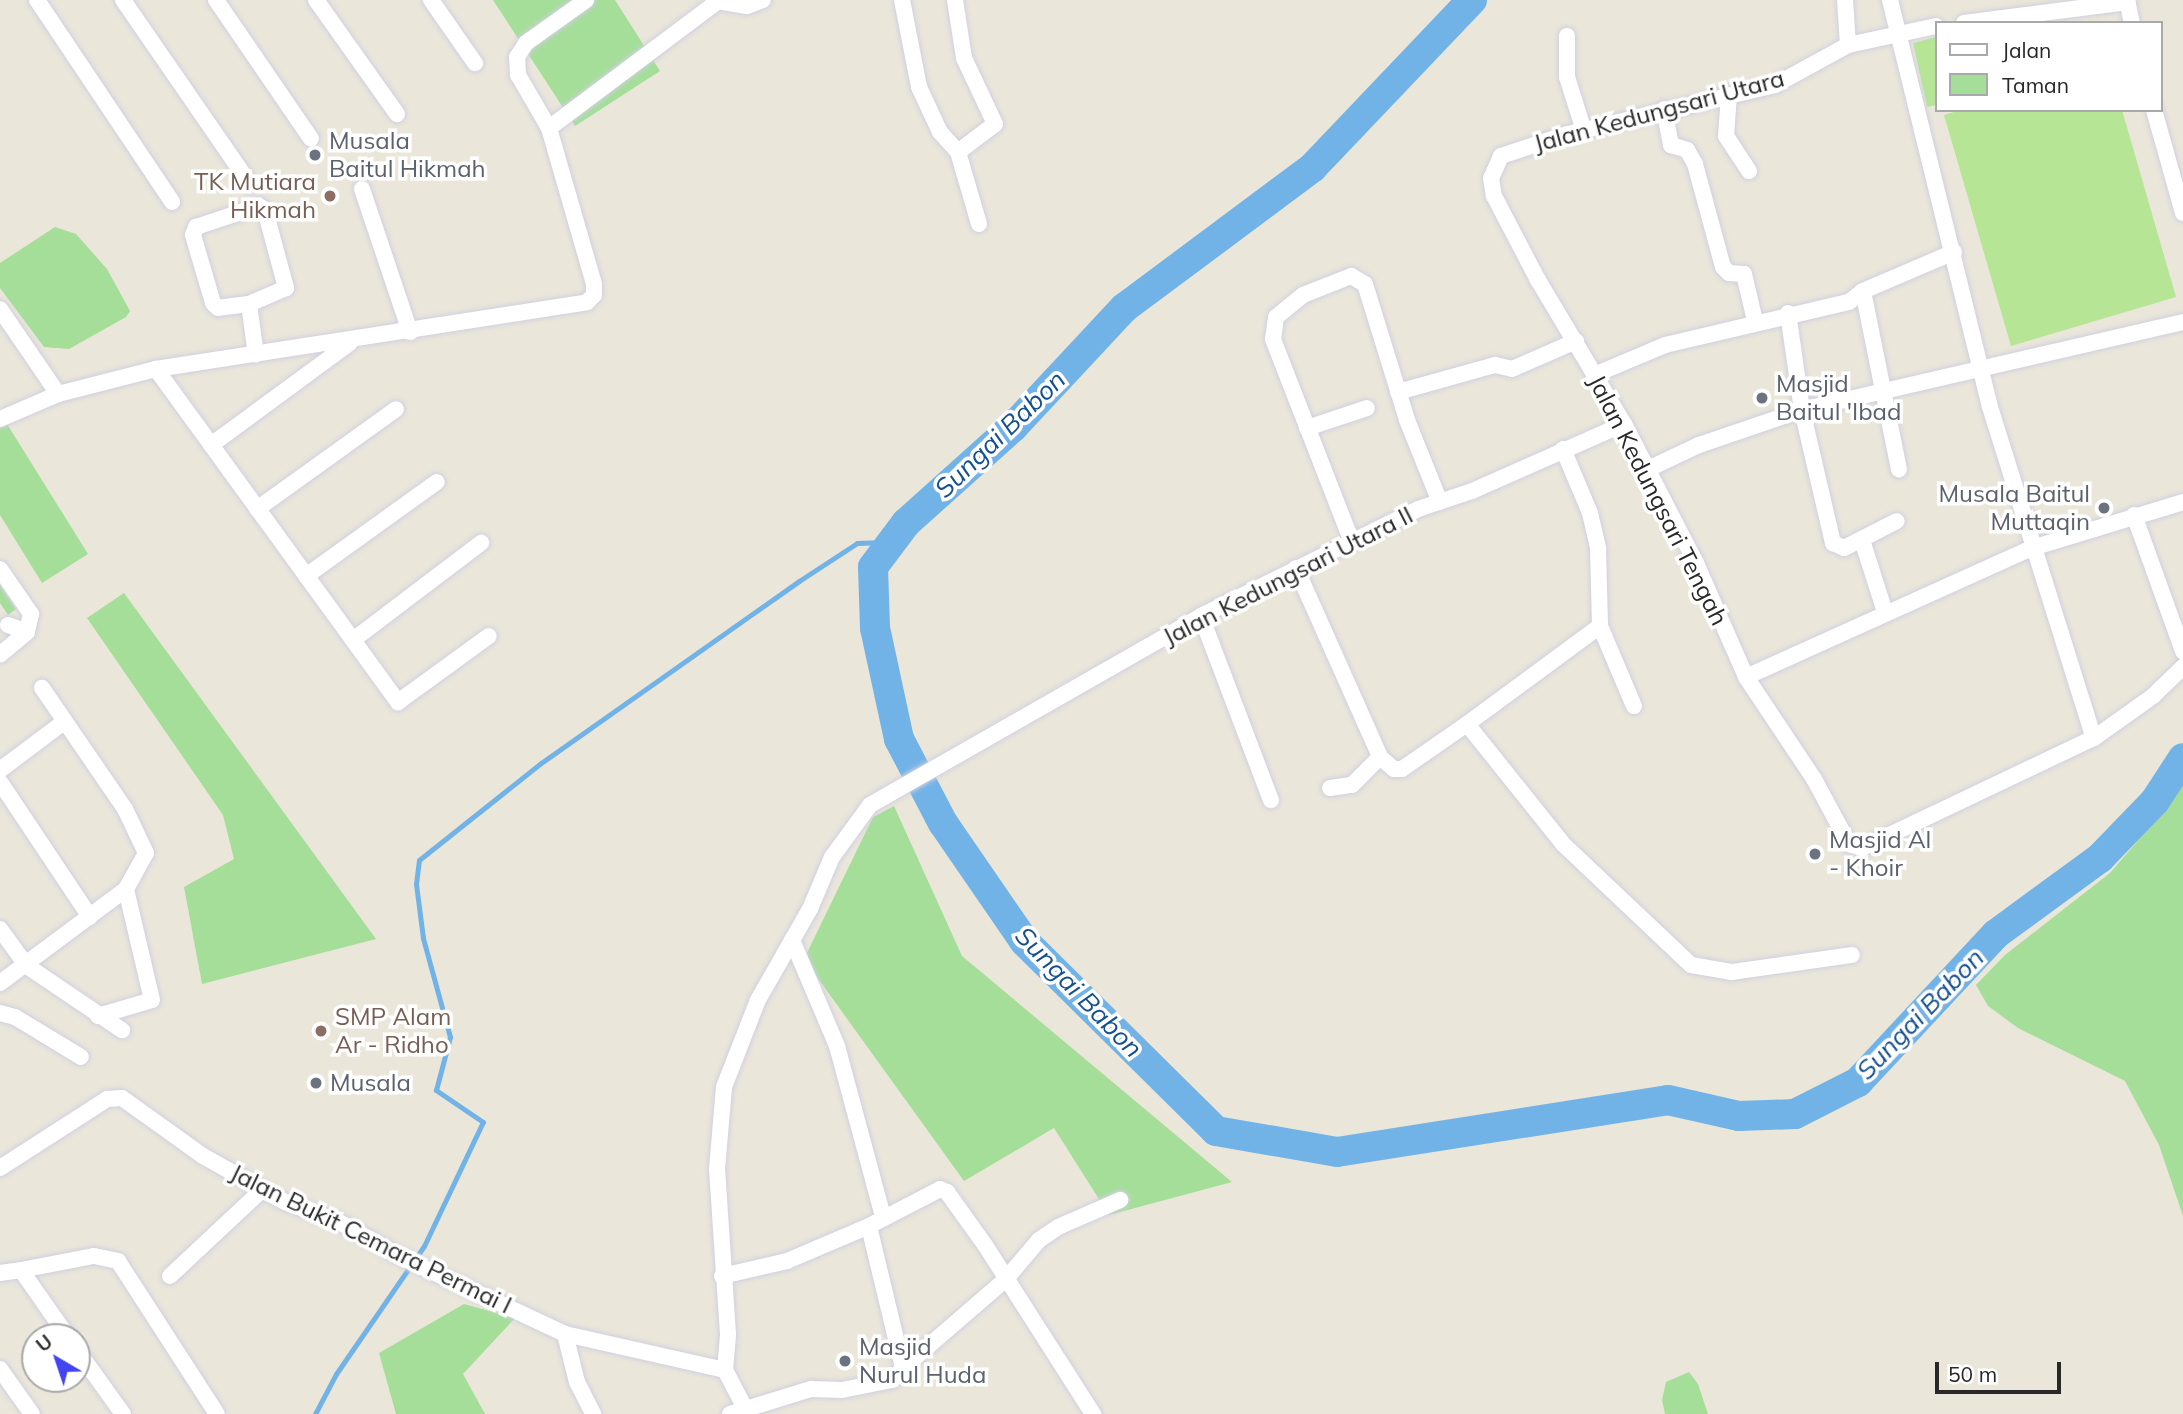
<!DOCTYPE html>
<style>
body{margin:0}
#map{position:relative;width:2183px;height:1414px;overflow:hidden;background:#eae6da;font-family:Mulish,sans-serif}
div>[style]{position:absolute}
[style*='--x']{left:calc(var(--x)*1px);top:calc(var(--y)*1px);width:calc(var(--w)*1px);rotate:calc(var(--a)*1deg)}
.green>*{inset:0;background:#a5de99}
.pitch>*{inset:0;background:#b5e595}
.stream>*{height:5px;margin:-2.5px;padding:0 2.5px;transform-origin:2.5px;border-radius:2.5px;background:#72b3e7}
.river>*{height:30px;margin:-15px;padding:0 15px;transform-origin:15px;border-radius:15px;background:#72b3e7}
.roads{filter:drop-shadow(0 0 2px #d0d0e0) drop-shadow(0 0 2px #d0d0e0)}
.minor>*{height:16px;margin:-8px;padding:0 8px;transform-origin:8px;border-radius:8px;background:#fff}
.dots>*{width:19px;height:19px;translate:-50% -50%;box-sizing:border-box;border:4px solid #fff;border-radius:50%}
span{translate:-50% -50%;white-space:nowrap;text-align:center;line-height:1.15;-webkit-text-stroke:7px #fff;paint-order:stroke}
.street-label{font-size:24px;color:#282828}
.worship-label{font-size:24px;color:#5b616d}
.left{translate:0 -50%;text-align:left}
.right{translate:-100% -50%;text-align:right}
.education-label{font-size:24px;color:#785e54}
.water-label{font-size:26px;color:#144f90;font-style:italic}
.legend{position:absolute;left:1935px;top:21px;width:228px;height:91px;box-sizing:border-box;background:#fff;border:2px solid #a9a9a9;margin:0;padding:9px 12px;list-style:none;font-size:21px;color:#282828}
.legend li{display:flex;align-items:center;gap:14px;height:35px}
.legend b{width:35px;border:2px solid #a9a9a9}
.north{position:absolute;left:21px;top:1323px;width:70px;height:70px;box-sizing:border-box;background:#fff;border:2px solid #a9a9a9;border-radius:50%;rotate:321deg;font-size:19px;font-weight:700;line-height:28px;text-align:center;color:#282828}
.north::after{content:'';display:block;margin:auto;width:24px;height:32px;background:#4244ef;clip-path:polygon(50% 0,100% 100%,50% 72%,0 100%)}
.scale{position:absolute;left:1935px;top:1362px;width:126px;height:32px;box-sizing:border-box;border:4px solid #282828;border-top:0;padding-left:9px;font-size:21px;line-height:24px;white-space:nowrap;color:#282828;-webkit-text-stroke:5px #fff;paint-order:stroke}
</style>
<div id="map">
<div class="green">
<i style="clip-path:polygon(493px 0,615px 0,660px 71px,575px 126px)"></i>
<i style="clip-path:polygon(55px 227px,76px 234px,107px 269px,130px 311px,126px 317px,69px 349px,44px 347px,0 288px,0 263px)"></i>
<i style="clip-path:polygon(7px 424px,88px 554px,42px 583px,0 515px,0 428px)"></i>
<i style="clip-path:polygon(0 585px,16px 609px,8px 615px,0 603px)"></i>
<i style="clip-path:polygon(124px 593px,376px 939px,202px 984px,184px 887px,234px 859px,223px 815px,87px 618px)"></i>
<i style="clip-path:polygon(2183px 780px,2183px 1216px,2159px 1145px,2125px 1081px,2018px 1028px,1988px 1006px,1976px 985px,2005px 955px,2110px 873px,2166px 808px)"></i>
<i style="clip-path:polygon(894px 806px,962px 956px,1232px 1182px,1109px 1215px,1054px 1128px,964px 1181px,804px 959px,873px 817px)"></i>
<i style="clip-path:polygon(464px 1304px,515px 1318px,463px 1374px,485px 1414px,396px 1414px,379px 1353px)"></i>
<i style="clip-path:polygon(1689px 1372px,1698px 1384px,1708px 1414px,1665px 1414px,1662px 1400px,1666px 1382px)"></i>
</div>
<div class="pitch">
<i style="clip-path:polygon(1936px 37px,1936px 105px,1927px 107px,1913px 43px)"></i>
<i style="clip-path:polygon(1961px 110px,2122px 110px,2176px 297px,2011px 346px,1944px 115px)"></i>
</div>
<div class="stream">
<i style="--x:315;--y:1414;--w:45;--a:-62.3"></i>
<i style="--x:336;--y:1374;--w:155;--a:-55.5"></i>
<i style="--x:424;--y:1246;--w:137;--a:-64.6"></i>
<i style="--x:483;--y:1122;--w:57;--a:-145.8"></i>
<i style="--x:436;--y:1090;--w:55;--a:-75.2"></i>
<i style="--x:450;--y:1037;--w:103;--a:-105.3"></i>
<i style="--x:423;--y:938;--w:54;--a:-97.4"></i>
<i style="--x:416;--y:884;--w:24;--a:-83"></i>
<i style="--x:419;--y:860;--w:156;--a:-38.5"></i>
<i style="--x:541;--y:763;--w:316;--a:-35.2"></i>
<i style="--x:799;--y:581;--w:69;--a:-33.2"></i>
<i style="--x:857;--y:543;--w:35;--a:-2"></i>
</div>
<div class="river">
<i style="--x:1472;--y:0;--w:232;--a:133.6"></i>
<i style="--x:1312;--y:168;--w:234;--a:143.3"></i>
<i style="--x:1124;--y:308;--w:163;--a:133"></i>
<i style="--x:1013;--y:427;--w:144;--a:138.1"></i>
<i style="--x:906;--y:523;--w:55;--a:126.9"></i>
<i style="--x:873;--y:567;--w:61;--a:88.1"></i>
<i style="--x:875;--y:628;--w:114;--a:77.8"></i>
<i style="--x:899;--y:739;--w:95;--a:62.4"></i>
<i style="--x:943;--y:823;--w:143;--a:55.5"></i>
<i style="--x:1024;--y:941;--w:270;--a:44.7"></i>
<i style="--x:1216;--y:1131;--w:123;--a:9.8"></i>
<i style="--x:1337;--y:1152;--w:335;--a:-8.9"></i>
<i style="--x:1668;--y:1100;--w:73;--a:12.7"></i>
<i style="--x:1739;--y:1116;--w:56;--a:-2"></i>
<i style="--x:1795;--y:1114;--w:71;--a:-26.9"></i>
<i style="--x:1858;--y:1082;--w:202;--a:-47"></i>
<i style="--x:1996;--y:934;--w:129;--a:-36.2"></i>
<i style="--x:2100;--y:858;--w:79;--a:-46"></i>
<i style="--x:2155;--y:801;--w:51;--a:-56.9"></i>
</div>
<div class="roads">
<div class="minor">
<i style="--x:37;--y:0;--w:243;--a:56.2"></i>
<i style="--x:123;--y:0;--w:224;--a:55.4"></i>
<i style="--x:216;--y:0;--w:168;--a:55.6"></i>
<i style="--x:316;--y:0;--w:140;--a:54.6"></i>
<i style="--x:431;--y:0;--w:77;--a:55.1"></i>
<i style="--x:902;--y:0;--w:89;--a:78.9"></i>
<i style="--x:919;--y:87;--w:50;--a:65"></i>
<i style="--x:940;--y:132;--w:27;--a:48"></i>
<i style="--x:958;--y:152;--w:75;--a:73.7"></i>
<i style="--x:955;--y:0;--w:59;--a:81.2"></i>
<i style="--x:964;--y:58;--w:73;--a:64.8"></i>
<i style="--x:995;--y:124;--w:46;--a:142.9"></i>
<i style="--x:1845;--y:0;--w:45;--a:86.2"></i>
<i style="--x:1890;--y:0;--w:419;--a:76.2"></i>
<i style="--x:1990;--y:407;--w:347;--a:72.6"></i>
<i style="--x:2127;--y:0;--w:24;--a:78"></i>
<i style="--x:1964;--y:23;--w:165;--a:-7.3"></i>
<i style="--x:1936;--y:26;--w:90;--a:167.8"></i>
<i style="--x:1848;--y:45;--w:83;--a:151.3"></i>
<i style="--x:1775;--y:85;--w:214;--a:166.7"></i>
<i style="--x:1567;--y:134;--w:70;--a:161.6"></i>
<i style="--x:1501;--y:156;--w:24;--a:114"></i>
<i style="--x:1491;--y:178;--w:18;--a:81"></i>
<i style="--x:1494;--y:196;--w:95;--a:62.4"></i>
<i style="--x:1538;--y:280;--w:168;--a:59.2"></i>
<i style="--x:1624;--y:424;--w:157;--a:62.6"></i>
<i style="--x:1696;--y:563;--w:124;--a:66.3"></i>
<i style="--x:1746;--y:677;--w:123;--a:56.3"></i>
<i style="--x:1814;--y:779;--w:74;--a:61.7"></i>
<i style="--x:1849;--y:844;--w:14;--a:17"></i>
<i style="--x:1862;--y:848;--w:257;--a:-25.4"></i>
<i style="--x:2094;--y:738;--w:72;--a:-35.4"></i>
<i style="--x:2153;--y:696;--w:42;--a:-44"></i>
<i style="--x:1567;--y:36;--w:41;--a:90"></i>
<i style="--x:1567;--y:77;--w:57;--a:72.5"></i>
<i style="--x:1729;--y:95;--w:41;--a:94.2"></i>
<i style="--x:1726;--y:136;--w:42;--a:56.7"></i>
<i style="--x:1664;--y:109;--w:37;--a:79"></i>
<i style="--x:1671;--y:145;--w:17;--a:17"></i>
<i style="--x:1687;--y:150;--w:16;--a:60"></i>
<i style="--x:1695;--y:164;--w:107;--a:74.8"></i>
<i style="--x:1723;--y:267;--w:8;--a:45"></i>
<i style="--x:1729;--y:273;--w:15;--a:4"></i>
<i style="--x:1744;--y:274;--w:48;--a:76.8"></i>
<i style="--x:2154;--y:110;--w:107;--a:74.3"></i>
<i style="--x:549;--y:128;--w:211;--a:-36.9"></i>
<i style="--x:718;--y:1;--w:29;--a:10"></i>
<i style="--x:747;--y:6;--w:17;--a:-21"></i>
<i style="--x:362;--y:189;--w:151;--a:71.4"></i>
<i style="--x:1863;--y:291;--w:182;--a:78.6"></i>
<i style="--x:249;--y:304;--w:31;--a:173"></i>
<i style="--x:218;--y:308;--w:7;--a:-135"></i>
<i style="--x:213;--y:303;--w:71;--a:-106.4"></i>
<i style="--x:193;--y:235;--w:9;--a:-69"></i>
<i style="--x:196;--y:227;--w:66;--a:-18.4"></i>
<i style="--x:259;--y:206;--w:7;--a:34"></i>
<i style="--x:265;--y:210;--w:81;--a:74.9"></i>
<i style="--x:286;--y:288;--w:40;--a:156.6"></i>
<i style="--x:249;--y:304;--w:51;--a:82.2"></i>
<i style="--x:0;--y:309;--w:103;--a:55.7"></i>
<i style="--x:1788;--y:313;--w:98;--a:81.8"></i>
<i style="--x:1802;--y:410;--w:137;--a:76.9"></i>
<i style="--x:1833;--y:543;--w:12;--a:24"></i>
<i style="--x:1844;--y:548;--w:59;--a:-27"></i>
<i style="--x:156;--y:369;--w:412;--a:54"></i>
<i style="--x:398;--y:702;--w:112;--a:-36"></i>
<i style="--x:1594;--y:375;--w:77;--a:-22.9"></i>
<i style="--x:1665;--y:345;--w:189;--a:-13.2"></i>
<i style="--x:1849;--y:302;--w:18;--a:-38"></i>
<i style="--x:1863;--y:291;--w:99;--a:-23.2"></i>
<i style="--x:1398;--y:392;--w:101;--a:-15.6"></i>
<i style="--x:1495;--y:365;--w:17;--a:13"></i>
<i style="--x:1512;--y:369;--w:70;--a:-23.6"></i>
<i style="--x:0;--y:419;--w:63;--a:-23.3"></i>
<i style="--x:58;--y:394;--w:101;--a:-14.3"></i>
<i style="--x:156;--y:369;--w:436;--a:-8.8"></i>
<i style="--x:587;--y:302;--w:10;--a:-45"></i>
<i style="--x:594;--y:295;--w:11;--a:-90"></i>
<i style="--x:594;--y:284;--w:162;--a:-106.1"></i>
<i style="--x:549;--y:128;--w:61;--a:-120.3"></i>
<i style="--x:518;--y:75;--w:18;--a:-93"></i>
<i style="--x:517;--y:57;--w:17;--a:-57"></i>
<i style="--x:526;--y:43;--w:74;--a:-35.6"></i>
<i style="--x:1307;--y:428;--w:63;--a:-18.4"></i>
<i style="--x:211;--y:445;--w:172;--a:-36.3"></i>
<i style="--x:1563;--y:449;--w:69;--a:67.1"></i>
<i style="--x:1590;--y:513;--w:37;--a:77"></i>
<i style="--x:1598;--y:549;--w:77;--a:88.5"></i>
<i style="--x:1600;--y:626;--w:87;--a:67"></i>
<i style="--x:1646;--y:470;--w:59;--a:-25.3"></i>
<i style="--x:1699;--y:445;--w:109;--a:-18.8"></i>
<i style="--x:1802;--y:410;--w:391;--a:-13"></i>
<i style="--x:257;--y:509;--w:171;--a:-35.7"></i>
<i style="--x:2134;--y:515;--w:145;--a:70.2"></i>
<i style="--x:1862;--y:540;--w:76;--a:72.3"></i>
<i style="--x:1352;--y:542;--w:218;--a:-111.3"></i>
<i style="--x:1273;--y:339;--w:22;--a:-82"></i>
<i style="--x:1276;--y:317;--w:35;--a:-39"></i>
<i style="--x:1303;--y:295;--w:52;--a:-21.6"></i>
<i style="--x:1351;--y:276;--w:16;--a:30"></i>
<i style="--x:1365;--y:284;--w:142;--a:72.8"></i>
<i style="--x:1407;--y:420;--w:88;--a:68.1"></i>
<i style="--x:1296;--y:568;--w:207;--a:66"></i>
<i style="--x:1380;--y:757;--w:18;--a:41"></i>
<i style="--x:1394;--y:769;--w:8;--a:0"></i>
<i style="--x:1402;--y:769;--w:79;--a:-34.7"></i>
<i style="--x:0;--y:569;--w:55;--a:55.4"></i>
<i style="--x:31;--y:614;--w:18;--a:103"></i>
<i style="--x:27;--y:632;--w:35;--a:140"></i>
<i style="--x:306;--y:576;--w:161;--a:-35.7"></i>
<i style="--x:1201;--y:616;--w:197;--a:69.2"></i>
<i style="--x:8;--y:625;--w:20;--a:20"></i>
<i style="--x:1600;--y:626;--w:165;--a:143.6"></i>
<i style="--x:1467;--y:724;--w:154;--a:51.3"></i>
<i style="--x:1563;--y:844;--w:176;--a:43.4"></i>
<i style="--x:1691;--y:965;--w:42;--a:9.7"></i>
<i style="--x:1732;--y:972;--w:121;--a:-8.1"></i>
<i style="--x:353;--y:640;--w:161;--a:-37.2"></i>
<i style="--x:1746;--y:677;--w:314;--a:-24.3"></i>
<i style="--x:2032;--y:548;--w:158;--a:-16.9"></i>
<i style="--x:0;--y:770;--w:80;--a:-36.9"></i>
<i style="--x:0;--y:782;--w:162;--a:56.3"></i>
<i style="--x:1330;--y:788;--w:22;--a:-8"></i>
<i style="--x:1352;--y:785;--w:40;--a:-45"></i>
<i style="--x:0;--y:929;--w:46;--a:53.9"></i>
<i style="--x:27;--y:966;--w:115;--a:34"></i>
<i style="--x:792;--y:940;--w:115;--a:67"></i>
<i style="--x:837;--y:1046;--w:176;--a:74.9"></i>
<i style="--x:0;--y:983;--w:157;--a:-36.7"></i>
<i style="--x:126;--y:889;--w:41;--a:-60.9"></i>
<i style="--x:146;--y:853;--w:49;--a:-115.5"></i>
<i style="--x:125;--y:809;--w:147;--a:-124.4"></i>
<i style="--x:0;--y:1013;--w:16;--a:15"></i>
<i style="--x:15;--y:1017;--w:77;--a:31.2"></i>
<i style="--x:98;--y:1016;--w:56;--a:-16.5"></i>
<i style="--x:152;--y:1000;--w:114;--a:-103.2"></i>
<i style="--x:0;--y:1168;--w:127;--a:-32.8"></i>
<i style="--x:107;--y:1099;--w:15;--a:-4"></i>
<i style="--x:122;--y:1098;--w:100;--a:35.6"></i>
<i style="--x:203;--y:1156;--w:94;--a:29.3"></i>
<i style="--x:285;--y:1202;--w:55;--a:20.1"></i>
<i style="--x:337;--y:1221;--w:78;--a:29.2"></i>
<i style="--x:405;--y:1259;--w:177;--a:25.1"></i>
<i style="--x:565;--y:1334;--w:164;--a:12.7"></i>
<i style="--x:725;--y:1370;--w:50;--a:62.4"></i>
<i style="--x:21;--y:1270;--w:74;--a:-10.9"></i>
<i style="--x:94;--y:1256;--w:25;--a:12"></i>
<i style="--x:118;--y:1261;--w:182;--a:57.1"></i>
<i style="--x:0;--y:1273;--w:21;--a:-8"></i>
<i style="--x:21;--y:1270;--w:82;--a:55"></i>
<i style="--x:170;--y:1276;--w:127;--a:-43.1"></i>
<i style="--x:722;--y:1276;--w:67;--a:-13"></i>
<i style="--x:787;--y:1261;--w:89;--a:-23.1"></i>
<i style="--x:869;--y:1226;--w:80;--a:-27.5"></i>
<i style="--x:940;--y:1189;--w:8;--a:23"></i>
<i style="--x:947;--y:1192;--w:65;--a:54.4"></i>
<i style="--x:985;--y:1245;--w:201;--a:57.4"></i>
<i style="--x:565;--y:1334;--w:49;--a:76"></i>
<i style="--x:577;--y:1382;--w:36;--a:63"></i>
<i style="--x:77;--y:1350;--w:79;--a:54.3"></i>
<i style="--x:903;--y:1368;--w:135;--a:-40.8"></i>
<i style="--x:1005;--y:1280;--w:52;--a:-49.6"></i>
<i style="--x:1039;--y:1240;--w:23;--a:-34"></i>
<i style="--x:1058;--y:1227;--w:68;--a:-23.5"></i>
<i style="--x:0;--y:1369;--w:55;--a:54.6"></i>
<i style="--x:725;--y:1370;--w:36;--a:-85"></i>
<i style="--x:728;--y:1334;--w:165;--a:-93.8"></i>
<i style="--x:717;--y:1169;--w:82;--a:-85.1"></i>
<i style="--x:724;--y:1087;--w:93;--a:-68.7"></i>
<i style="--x:758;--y:1000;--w:105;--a:-60.3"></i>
<i style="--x:810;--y:909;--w:56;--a:-67.1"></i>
<i style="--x:832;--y:857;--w:64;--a:-53.8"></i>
<i style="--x:870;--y:805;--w:381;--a:-29.7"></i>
<i style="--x:1201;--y:616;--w:242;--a:-26.2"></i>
<i style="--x:1418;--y:509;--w:57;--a:-18.4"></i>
<i style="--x:1472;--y:491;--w:166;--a:-23.8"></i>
<i style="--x:730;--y:1414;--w:85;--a:-17.2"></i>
<i style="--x:811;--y:1389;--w:31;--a:2"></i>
<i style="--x:842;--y:1390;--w:51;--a:-11.3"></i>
<i style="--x:892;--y:1380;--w:16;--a:-47"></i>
<i style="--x:903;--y:1368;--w:146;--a:-103.5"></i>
</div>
</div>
<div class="dots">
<i style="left:315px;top:155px;background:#6b7280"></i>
<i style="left:330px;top:196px;background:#8d6e63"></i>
<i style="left:1762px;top:398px;background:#6b7280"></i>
<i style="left:2104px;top:508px;background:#6b7280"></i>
<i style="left:1815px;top:854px;background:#6b7280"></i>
<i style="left:321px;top:1031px;background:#8d6e63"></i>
<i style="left:316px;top:1083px;background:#6b7280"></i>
<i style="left:845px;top:1361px;background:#6b7280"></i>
</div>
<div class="street-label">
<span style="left:1659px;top:111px;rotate:-15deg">Jalan Kedungsari Utara</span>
<span style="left:1658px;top:500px;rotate:63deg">Jalan Kedungsari Tengah</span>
<span style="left:1288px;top:576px;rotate:-27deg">Jalan Kedungsari Utara II</span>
<span style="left:371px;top:1239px;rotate:26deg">Jalan Bukit Cemara Permai I</span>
</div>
<div class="worship-label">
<span class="left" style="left:329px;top:155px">Musala<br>Baitul Hikmah</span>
<span class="left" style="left:1776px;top:398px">Masjid<br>Baitul 'Ibad</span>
<span class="right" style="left:2090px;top:508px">Musala Baitul<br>Muttaqin</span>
<span class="left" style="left:1829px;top:854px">Masjid Al<br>- Khoir</span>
<span class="left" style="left:330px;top:1083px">Musala</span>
<span class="left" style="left:859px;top:1361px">Masjid<br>Nurul Huda</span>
</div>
<div class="education-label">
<span class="right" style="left:316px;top:196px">TK Mutiara<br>Hikmah</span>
<span class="left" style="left:335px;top:1031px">SMP Alam<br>Ar - Ridho</span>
</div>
<div class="water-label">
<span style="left:1000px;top:434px;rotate:-44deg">Sungai Babon</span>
<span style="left:1079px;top:992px;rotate:46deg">Sungai Babon</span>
<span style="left:1920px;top:1014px;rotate:-46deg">Sungai Babon</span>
</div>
<ul class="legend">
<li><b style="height:9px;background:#fff"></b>Jalan</li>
<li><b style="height:19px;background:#a5de99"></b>Taman</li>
</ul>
<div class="north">U</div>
<div class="scale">50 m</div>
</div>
